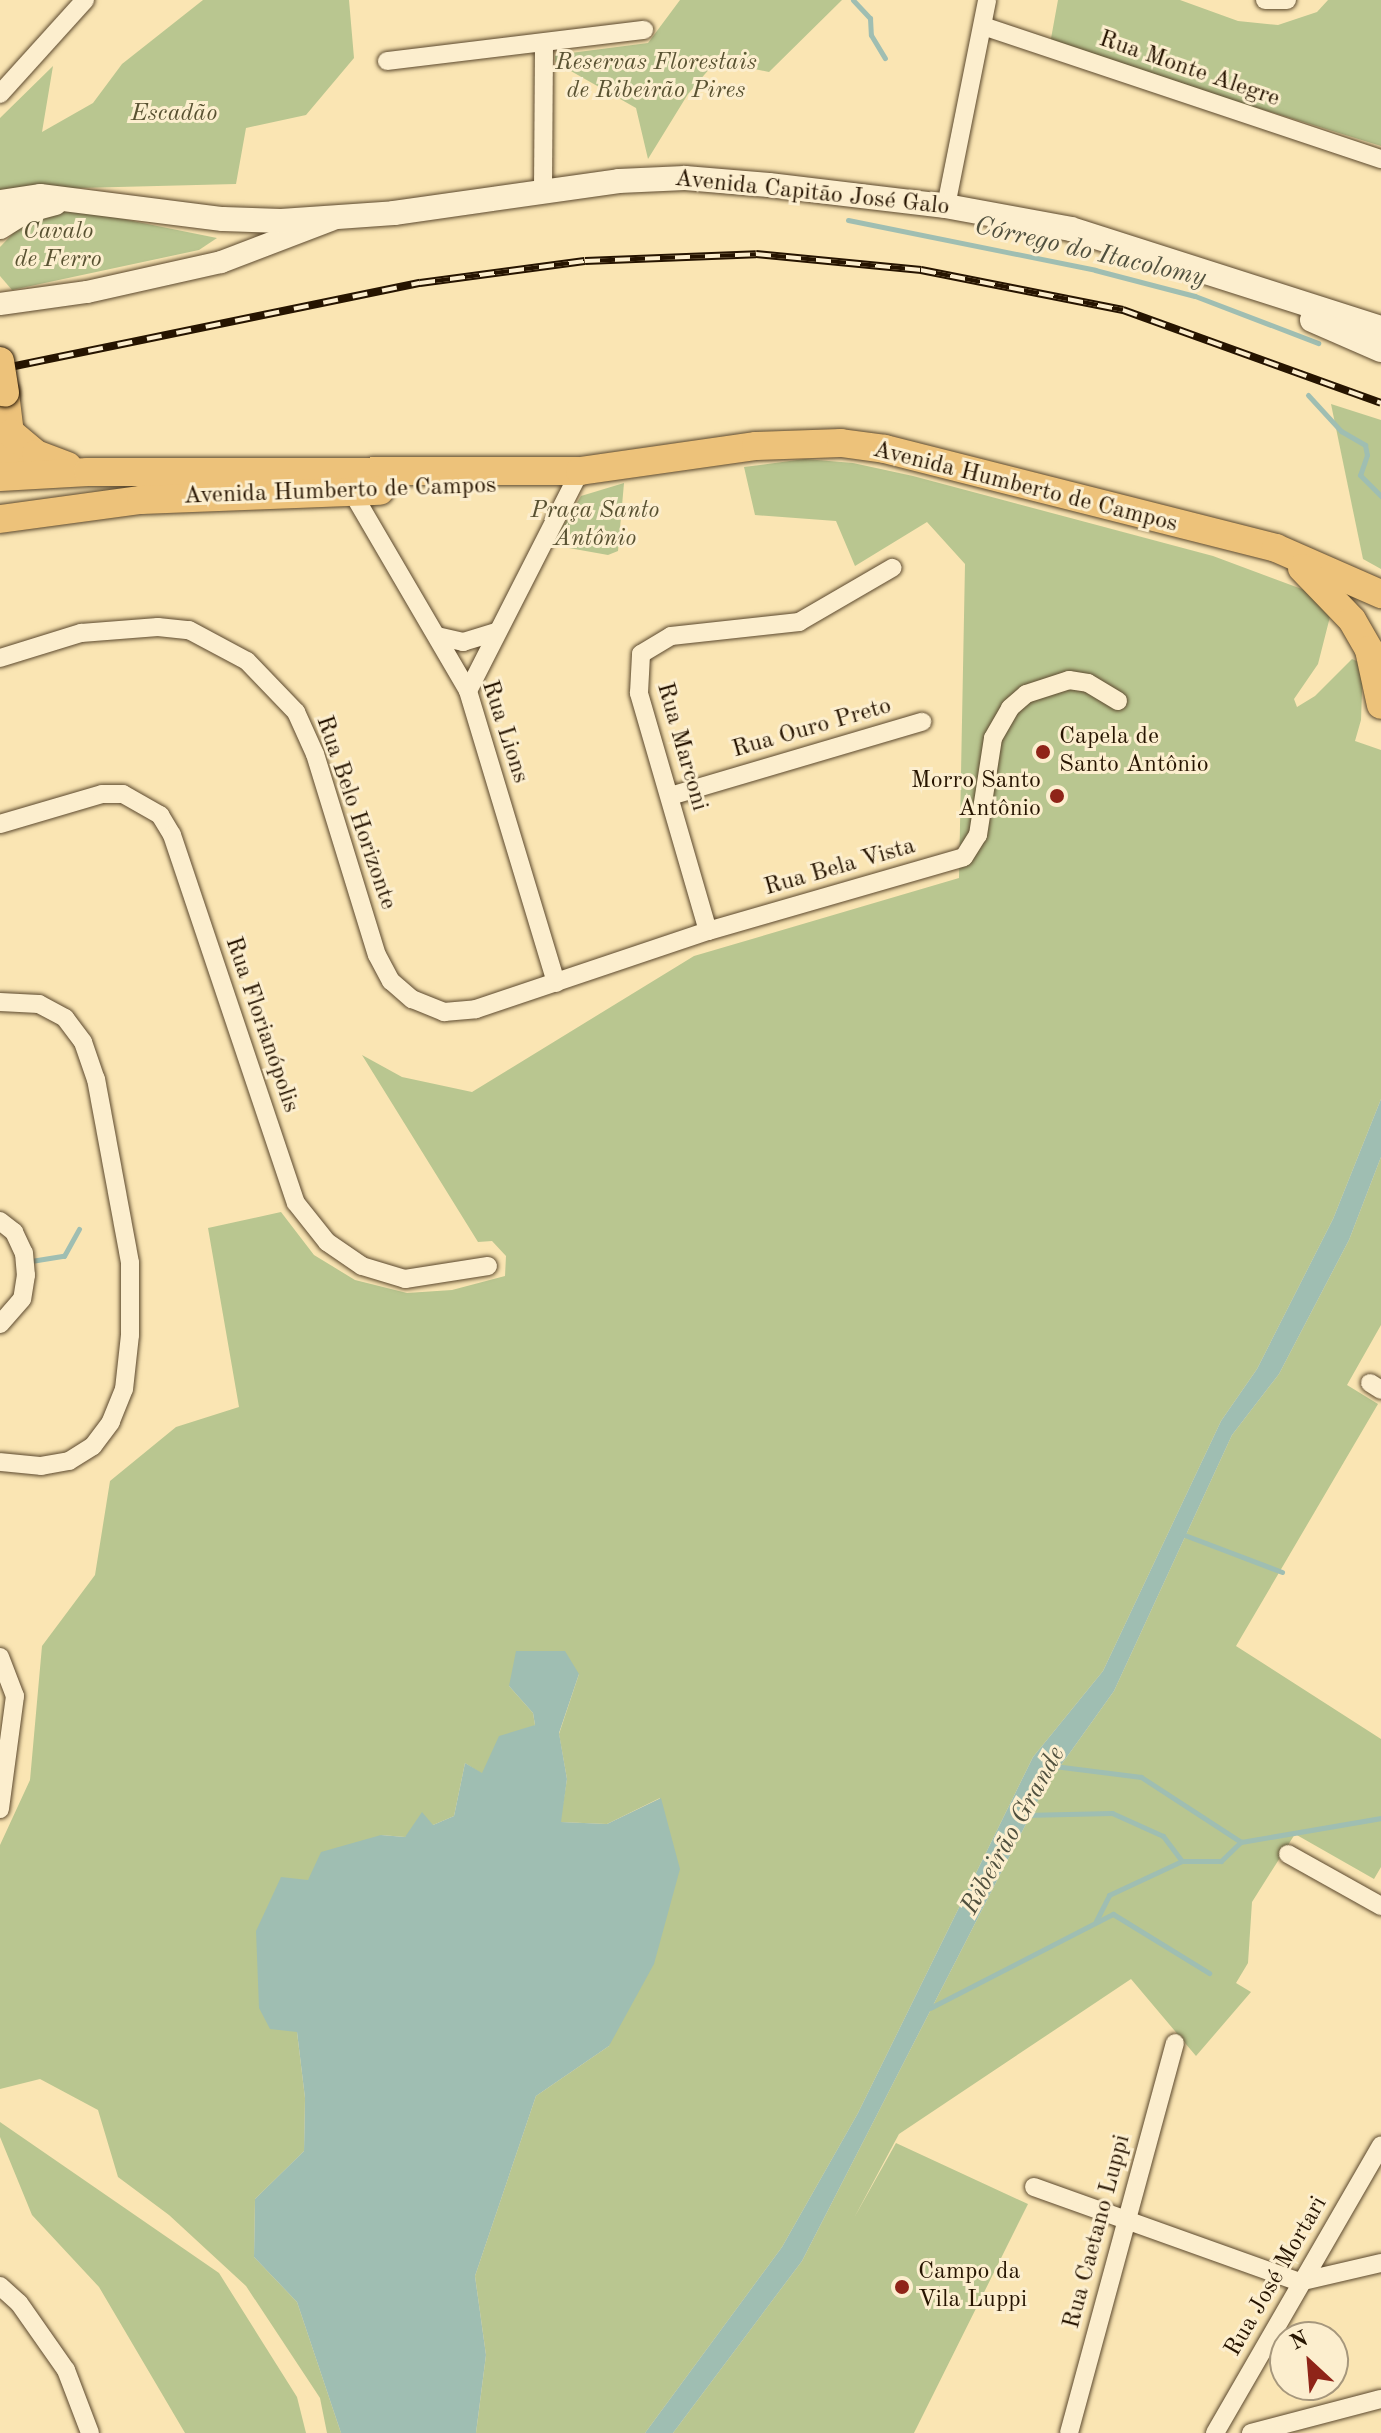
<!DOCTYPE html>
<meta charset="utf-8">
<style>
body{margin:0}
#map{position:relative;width:1381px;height:2433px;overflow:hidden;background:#fae5b3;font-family:"Old Standard TT",serif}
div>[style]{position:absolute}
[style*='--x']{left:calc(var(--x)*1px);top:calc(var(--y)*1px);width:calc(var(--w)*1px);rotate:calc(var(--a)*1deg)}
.green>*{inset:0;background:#b9c690}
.water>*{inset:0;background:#9fbeb2}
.stream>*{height:5px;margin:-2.5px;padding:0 2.5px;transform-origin:2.5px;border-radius:2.5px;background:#9fbeb2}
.roads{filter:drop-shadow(0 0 2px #5b482d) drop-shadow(0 0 2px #5b482d)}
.minor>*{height:18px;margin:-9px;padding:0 9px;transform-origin:9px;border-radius:9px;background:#fceece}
.tertiary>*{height:22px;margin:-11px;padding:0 11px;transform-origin:11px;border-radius:11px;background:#fceece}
.secondary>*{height:24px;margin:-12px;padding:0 12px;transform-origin:12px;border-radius:12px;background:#fceece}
.primary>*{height:28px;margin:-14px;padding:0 14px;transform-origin:14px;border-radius:14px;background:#edc27a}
.trunk>*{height:28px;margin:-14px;padding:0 14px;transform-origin:14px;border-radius:14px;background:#edc27a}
.rail>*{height:8px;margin-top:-4px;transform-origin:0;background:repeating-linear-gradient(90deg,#fceece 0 15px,#261400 0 30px);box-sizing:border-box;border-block:2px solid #261400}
.bridges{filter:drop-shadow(0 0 2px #261400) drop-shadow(0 0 2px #261400)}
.primary-bridge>*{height:28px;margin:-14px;padding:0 14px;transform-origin:14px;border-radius:14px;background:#edc27a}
.dots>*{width:22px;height:22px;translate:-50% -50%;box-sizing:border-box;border:4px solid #fceece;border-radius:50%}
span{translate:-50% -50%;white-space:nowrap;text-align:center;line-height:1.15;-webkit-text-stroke:6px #fceece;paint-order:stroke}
.park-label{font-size:24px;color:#595232;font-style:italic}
.street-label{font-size:24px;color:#261400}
.poi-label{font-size:24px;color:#261400}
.left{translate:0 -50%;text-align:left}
.right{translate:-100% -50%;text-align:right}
.water-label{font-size:26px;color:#50503e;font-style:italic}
.north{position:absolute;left:1269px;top:2321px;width:80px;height:80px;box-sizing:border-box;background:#fceece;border:2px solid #a6977c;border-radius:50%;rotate:334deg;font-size:22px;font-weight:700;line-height:32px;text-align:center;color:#261400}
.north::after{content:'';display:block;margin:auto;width:28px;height:36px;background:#8f2418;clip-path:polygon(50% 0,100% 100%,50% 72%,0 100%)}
</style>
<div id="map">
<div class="green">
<i style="clip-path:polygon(203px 0,349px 0,354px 58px,306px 115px,246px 128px,236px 184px,0 190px,0 118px,53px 66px,42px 132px,93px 103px,122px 64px)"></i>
<i style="clip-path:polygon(680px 0,842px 0,769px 72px,716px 61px,688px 94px,648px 159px,636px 108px,555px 62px,555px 55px,648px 43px)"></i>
<i style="clip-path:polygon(1058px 0,1180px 0,1238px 21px,1278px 25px,1317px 12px,1328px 0,1381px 0,1381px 146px,1050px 44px)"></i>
<i style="clip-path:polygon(53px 211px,83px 211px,217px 238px,199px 250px,12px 290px,0 276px,0 247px,21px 225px)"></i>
<i style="clip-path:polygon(1331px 404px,1381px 420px,1381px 569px,1363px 559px)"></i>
<i style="clip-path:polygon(805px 459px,853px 463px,913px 476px,1213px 556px,1334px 601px,1318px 664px,1294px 699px,1297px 707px,1315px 696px,1352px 659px,1363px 664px,1361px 720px,1355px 741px,1381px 750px,1381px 1099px,1333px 1219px,1257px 1369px,1221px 1421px,1103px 1671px,1033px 1757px,858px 2113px,782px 2247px,645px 2433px,476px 2433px,486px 2355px,475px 2276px,536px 2096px,609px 2046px,660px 1798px,607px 1824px,560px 1822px,567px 1779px,559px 1734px,579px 1674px,509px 1686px,533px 1713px,535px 1725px,482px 1774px,465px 1763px,454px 1816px,405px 1837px,381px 1835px,297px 2032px,305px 2098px,304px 2151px,255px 2199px,254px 2257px,297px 2302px,341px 2433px,327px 2433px,320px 2398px,246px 2286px,169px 2215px,118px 2177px,98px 2110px,40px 2079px,0 2089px,0 1845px,30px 1780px,42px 1646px,95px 1575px,110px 1481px,176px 1427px,239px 1407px,208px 1228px,281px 1212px,314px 1255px,355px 1280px,407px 1293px,452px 1290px,505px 1276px,506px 1256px,492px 1241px,478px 1242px,362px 1055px,402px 1077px,472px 1092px,694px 956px,959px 878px,965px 564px,927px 522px,855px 566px,836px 521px,755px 515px,744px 467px)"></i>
<i style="clip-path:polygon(624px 483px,618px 551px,608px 555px,552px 545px,581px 496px)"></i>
<i style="clip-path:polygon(1381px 1157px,1381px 1325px,1347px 1385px,1378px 1404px,1236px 1646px,1381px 1739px,1381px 1867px,1374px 1879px,1295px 1834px,1252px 1902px,1248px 1963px,1236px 1983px,1251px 1992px,1196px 2056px,1131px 1979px,899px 2134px,854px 2218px,896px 2143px,1028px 2204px,914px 2433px,673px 2433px,802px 2261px,1044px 1789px,1114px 1691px,1232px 1435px,1279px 1374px,1349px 1240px)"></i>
<i style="clip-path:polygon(0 2122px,219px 2273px,297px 2397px,306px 2433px,185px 2433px,99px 2287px,32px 2215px,0 2137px)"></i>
</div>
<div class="water">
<i style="clip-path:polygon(1381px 1099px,1381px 1157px,1349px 1240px,1279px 1374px,1232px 1435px,1114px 1691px,1044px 1789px,802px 2261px,673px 2433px,645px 2433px,782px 2247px,858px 2113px,1033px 1757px,1103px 1671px,1221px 1421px,1257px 1369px,1333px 1219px)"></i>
<i style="clip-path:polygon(516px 1651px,565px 1651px,579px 1674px,559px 1733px,567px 1779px,561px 1822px,607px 1824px,661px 1798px,680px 1869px,654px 1964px,609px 2046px,536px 2096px,475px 2276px,486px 2355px,476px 2433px,341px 2433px,297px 2302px,254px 2257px,255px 2199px,304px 2151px,305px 2098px,297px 2032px,270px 2029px,259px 2008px,256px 1931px,281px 1877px,308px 1880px,321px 1852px,381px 1835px,405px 1837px,422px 1812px,433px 1825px,454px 1816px,465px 1763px,482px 1773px,499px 1736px,535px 1725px,533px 1713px,509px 1686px)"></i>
</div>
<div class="stream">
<i style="--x:853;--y:0;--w:25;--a:47"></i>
<i style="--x:870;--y:18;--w:17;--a:87"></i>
<i style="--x:871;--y:35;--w:27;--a:59"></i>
<i style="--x:848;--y:220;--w:252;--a:11.4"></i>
<i style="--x:1095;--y:270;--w:103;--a:14.6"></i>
<i style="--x:1195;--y:296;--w:132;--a:20.9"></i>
<i style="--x:1308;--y:395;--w:49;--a:47.5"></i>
<i style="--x:1341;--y:431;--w:28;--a:30"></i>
<i style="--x:1365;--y:445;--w:10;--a:79"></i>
<i style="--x:1367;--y:455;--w:21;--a:109"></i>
<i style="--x:1360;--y:475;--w:30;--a:45"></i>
<i style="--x:31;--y:1261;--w:33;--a:-9"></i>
<i style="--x:64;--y:1256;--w:31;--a:-61"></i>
<i style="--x:1182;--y:1534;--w:107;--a:20.8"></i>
<i style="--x:1054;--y:1766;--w:88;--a:7.2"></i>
<i style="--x:1141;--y:1777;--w:119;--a:33"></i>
<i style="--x:1024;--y:1815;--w:88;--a:-1.3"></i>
<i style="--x:1112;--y:1813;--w:56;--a:24.3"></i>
<i style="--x:1163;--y:1836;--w:31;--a:53"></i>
<i style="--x:1096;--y:1921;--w:29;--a:-63"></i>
<i style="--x:1109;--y:1895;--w:81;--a:-25"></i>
<i style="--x:1182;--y:1861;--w:39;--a:0"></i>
<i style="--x:1221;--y:1861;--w:28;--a:-44"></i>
<i style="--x:1241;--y:1842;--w:142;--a:-9.7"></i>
<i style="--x:930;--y:2008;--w:206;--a:-27.2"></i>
<i style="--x:1113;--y:1914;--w:113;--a:31.6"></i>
</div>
<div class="roads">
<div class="minor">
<i style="--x:1265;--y:0;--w:22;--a:0"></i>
<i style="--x:983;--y:26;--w:420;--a:18.5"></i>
<i style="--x:387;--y:61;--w:259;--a:-6.9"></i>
<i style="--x:0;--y:94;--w:127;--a:-47.9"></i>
<i style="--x:543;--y:189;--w:145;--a:-89.6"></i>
<i style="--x:946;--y:206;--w:210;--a:-78.7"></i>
<i style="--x:349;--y:487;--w:236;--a:59.7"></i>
<i style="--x:468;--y:691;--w:305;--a:73.2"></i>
<i style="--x:437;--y:636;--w:27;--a:13"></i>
<i style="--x:463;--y:642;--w:34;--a:-17"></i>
<i style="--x:0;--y:658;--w:85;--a:-17.2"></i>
<i style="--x:81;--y:633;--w:77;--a:-4.5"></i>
<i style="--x:158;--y:627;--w:31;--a:6"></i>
<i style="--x:189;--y:630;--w:66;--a:28.1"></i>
<i style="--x:247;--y:661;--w:71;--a:46.1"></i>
<i style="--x:296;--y:712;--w:46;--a:65.7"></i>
<i style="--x:315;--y:754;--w:210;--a:72.9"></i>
<i style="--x:377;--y:955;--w:30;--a:62"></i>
<i style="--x:391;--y:981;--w:28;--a:41"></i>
<i style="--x:412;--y:999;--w:35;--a:22"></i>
<i style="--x:444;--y:1012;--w:32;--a:-5"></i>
<i style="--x:476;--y:1009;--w:245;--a:-18.6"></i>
<i style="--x:708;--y:931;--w:266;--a:-16.1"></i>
<i style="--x:964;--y:857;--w:26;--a:-58"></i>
<i style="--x:978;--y:835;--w:98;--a:-81.2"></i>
<i style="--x:993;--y:738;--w:34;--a:-60"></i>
<i style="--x:1010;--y:708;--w:21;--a:-41"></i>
<i style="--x:1026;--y:694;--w:45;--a:-18"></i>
<i style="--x:1069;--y:680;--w:19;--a:9"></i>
<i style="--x:1088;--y:683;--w:35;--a:31"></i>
<i style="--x:468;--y:691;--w:247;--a:-63"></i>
<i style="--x:670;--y:796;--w:263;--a:-16.4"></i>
<i style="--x:0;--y:824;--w:106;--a:-16.4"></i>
<i style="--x:102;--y:794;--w:21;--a:0"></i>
<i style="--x:123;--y:794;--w:43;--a:29.6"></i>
<i style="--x:160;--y:815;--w:23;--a:59"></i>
<i style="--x:172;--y:835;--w:388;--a:71.4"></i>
<i style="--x:296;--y:1203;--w:50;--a:51.5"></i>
<i style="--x:327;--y:1242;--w:42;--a:34.4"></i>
<i style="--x:362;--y:1266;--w:45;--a:16.8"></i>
<i style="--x:405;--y:1279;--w:84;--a:-8.9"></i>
<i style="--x:708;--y:931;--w:248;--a:-106.2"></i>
<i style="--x:639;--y:693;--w:39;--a:-87"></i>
<i style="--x:641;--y:654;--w:35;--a:-31"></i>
<i style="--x:671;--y:636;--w:129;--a:-6.2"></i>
<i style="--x:799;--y:622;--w:108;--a:-30.1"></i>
<i style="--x:0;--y:1002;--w:39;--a:3"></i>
<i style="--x:39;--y:1004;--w:30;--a:28"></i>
<i style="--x:65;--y:1018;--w:30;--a:53"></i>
<i style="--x:83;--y:1042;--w:39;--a:71"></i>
<i style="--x:96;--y:1079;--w:187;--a:79.5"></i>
<i style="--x:130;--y:1263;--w:72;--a:90"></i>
<i style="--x:130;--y:1335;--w:54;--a:96.3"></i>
<i style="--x:124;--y:1389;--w:35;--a:112"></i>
<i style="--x:111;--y:1422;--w:30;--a:127"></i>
<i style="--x:93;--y:1446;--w:28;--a:148"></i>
<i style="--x:69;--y:1461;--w:28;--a:170"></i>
<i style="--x:41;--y:1466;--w:41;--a:-174.4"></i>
<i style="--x:0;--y:1221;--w:18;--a:38"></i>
<i style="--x:14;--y:1232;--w:23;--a:65"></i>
<i style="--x:24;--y:1253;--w:22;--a:85"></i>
<i style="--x:26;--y:1275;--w:24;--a:99"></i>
<i style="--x:22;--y:1299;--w:33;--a:131"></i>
<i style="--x:1370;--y:1383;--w:13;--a:32"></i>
<i style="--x:0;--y:1657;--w:42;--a:69"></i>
<i style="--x:15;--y:1696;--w:114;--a:97.6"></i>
<i style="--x:1288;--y:1854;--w:107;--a:29.2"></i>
<i style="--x:1034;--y:2187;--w:282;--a:19.7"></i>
<i style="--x:1299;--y:2282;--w:84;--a:-13"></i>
<i style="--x:0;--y:2286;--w:25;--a:42"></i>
<i style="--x:19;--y:2303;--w:82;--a:55"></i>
<i style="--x:66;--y:2370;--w:67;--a:69.1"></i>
<i style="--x:1069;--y:2433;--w:404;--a:-74.8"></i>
<i style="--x:1215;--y:2433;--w:332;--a:-60"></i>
<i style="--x:1251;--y:2433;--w:134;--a:-14.7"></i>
</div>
<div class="tertiary">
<i style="--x:0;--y:304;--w:88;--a:-7.9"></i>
<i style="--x:87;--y:292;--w:137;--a:-12.6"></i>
<i style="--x:221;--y:262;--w:118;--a:-20.9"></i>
</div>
<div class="secondary">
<i style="--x:0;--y:202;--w:40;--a:-8.5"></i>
<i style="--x:40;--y:196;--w:184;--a:7.2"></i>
<i style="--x:223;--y:219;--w:58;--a:2"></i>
<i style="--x:281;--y:221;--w:113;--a:-4"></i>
<i style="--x:394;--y:213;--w:227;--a:-8.1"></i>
<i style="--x:619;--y:181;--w:66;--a:-2.6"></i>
<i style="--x:685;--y:178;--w:84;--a:4.8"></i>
<i style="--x:769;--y:185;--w:178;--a:6.8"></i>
<i style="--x:946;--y:206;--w:127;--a:10.4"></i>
<i style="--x:1071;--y:229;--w:325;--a:17.7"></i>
<i style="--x:0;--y:227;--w:31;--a:-32"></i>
<i style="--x:26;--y:211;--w:30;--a:-15"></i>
<i style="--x:1312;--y:320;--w:75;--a:23.5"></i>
</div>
<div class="primary">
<i style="--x:5;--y:393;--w:82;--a:83"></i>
</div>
<div class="trunk">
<i style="--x:11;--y:433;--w:33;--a:40"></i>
<i style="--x:36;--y:454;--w:34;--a:21"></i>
<i style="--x:0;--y:477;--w:88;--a:-3.3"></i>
<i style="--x:88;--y:472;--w:492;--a:-0.1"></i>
<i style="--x:580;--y:471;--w:178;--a:-8.1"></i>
<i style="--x:756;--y:446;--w:85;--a:-2"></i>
<i style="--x:841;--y:443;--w:44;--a:7.8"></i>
<i style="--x:885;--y:449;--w:403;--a:14.2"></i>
<i style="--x:1276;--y:548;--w:115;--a:23.7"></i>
<i style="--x:0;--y:519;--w:142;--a:-7.7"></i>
<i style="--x:141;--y:500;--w:239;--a:-2.2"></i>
<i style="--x:1302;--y:568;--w:72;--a:46.1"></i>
<i style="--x:1352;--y:620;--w:34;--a:60"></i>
<i style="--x:1369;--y:650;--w:56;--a:77.7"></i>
</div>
</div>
<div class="rail">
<i style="--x:0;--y:369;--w:429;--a:-11.6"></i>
<i style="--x:420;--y:283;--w:166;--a:-7.6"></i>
<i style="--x:585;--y:261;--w:171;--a:-2.3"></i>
<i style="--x:756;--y:254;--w:166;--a:5.5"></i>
<i style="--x:921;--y:270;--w:206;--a:11.2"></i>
<i style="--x:1123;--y:310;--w:274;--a:19.8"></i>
</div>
<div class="bridges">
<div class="primary-bridge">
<i style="--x:0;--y:361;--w:32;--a:81"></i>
</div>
</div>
<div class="dots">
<i style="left:1043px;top:752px;background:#8f2418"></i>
<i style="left:1057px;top:796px;background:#8f2418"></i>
<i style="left:902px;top:2287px;background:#8f2418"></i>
</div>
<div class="park-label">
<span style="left:656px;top:78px">Reservas Florestais<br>de Ribeirão Pires</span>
<span style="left:174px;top:115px">Escadão</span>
<span style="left:58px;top:247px">Cavalo<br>de Ferro</span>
<span style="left:595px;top:526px">Praça Santo<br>Antônio</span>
</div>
<div class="street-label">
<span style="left:1189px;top:70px;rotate:19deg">Rua Monte Alegre</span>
<span style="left:812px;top:194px;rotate:6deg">Avenida Capitão José Galo</span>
<span style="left:1025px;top:488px;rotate:14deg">Avenida Humberto de Campos</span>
<span style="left:340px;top:492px;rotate:-2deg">Avenida Humberto de Campos</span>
<span style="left:812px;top:729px;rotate:-16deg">Rua Ouro Preto</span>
<span style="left:504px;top:732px;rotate:72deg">Rua Lions</span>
<span style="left:681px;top:747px;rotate:74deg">Rua Marconi</span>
<span style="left:355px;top:813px;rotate:71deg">Rua Belo Horizonte</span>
<span style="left:840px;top:868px;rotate:-16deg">Rua Bela Vista</span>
<span style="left:261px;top:1025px;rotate:71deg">Rua Florianópolis</span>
<span style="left:1098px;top:2232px;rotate:-75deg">Rua Caetano Luppi</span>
<span style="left:1277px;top:2277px;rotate:-60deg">Rua José Mortari</span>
</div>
<div class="poi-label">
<span class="left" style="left:1059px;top:752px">Capela de<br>Santo Antônio</span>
<span class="right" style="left:1041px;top:796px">Morro Santo<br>Antônio</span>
<span class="left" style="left:918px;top:2287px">Campo da<br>Vila Luppi</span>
</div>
<div class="water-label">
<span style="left:1090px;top:253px;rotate:13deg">Córrego do Itacolomy</span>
<span style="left:1014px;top:1831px;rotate:-61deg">Ribeirão Grande</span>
</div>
<div class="north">N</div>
</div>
